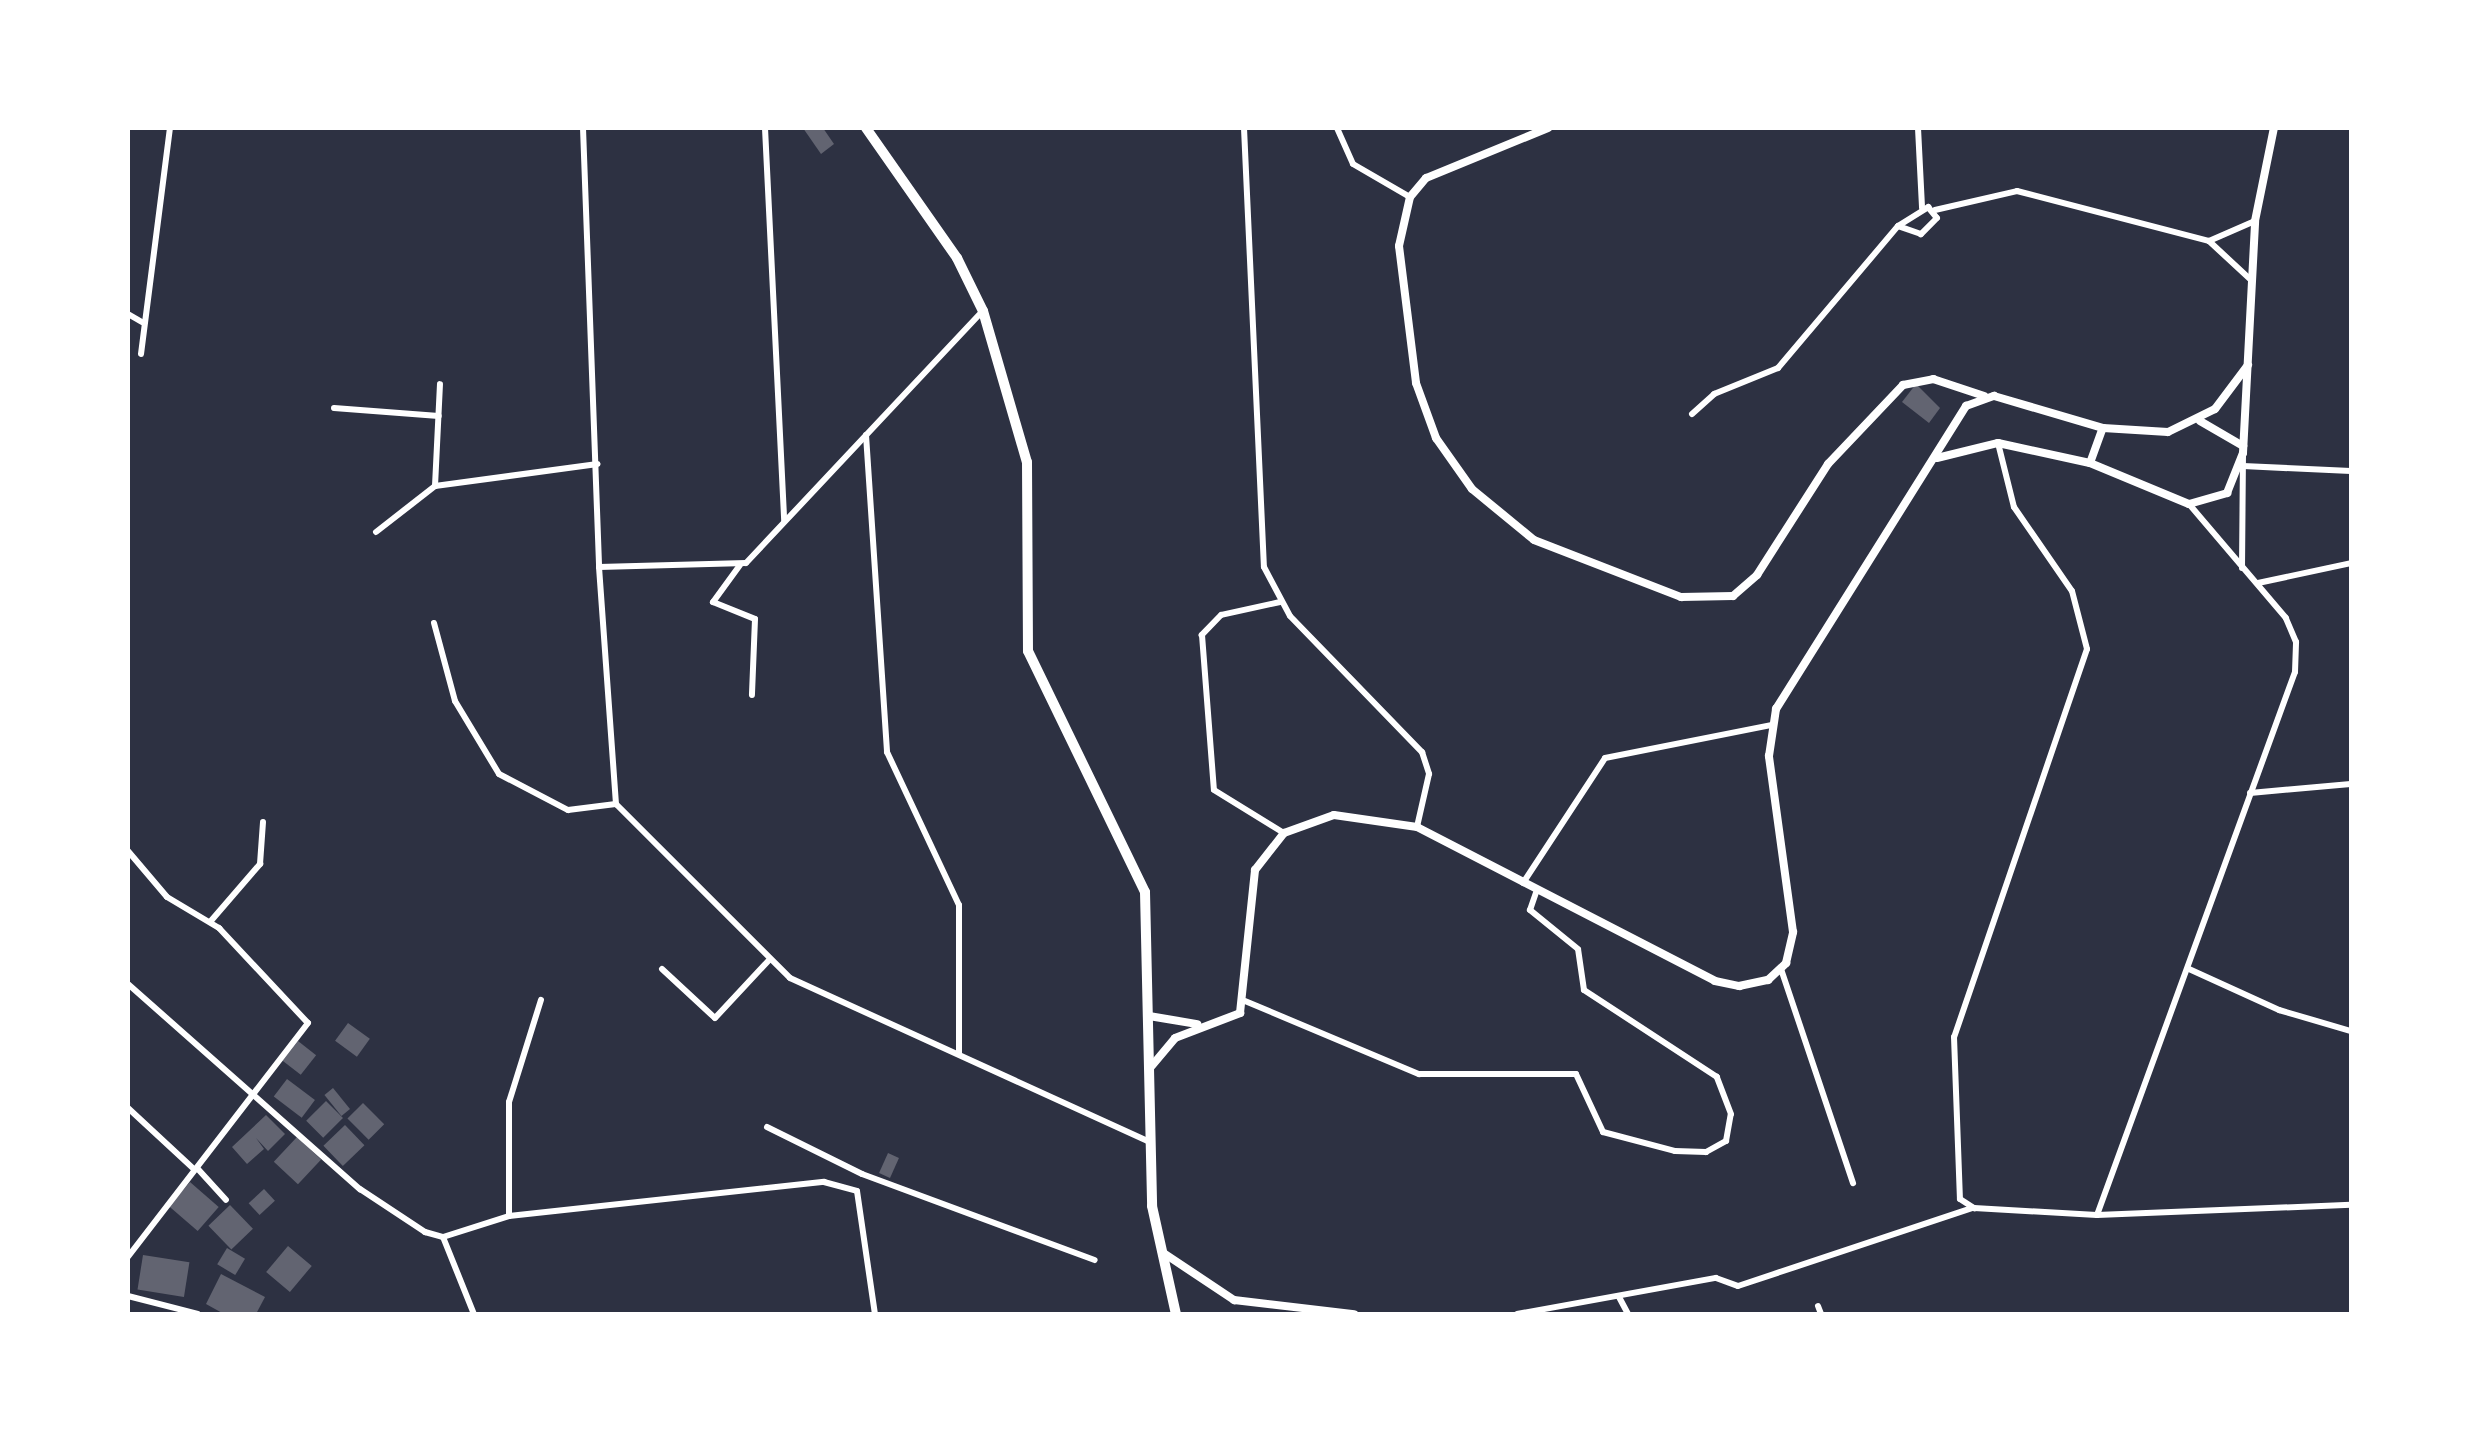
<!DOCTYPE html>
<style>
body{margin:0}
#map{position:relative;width:2479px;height:1442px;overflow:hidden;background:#2d3142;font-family:"Alegreya Sans",sans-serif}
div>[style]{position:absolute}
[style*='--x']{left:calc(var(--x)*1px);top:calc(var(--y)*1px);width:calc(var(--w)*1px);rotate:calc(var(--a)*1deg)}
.building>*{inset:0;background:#626471;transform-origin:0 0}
.minor>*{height:6px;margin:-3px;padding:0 3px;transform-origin:3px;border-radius:3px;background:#fff}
.tertiary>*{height:8px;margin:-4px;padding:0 4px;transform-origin:4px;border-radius:4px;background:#fff}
.primary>*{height:10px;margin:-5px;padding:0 5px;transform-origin:5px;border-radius:5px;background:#fff}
span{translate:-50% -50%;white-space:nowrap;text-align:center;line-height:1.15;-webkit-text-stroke:8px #fff;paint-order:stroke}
.frame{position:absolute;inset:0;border:130px solid #fff;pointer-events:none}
</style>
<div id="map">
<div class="building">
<i style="clip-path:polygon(803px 128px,823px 128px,834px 144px,821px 154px)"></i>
<i style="clip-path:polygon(1916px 384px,1940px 408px,1929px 423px,1902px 402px)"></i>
<i style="left:348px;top:1023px;width:27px;height:22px;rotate:36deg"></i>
<i style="left:298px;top:1041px;width:23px;height:25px;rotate:38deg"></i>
<i style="left:287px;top:1079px;width:35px;height:22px;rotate:37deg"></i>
<i style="left:333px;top:1088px;width:27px;height:11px;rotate:51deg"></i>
<i style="left:326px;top:1101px;width:24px;height:28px;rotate:45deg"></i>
<i style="left:363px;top:1103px;width:30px;height:22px;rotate:45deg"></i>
<i style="clip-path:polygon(266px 1115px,285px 1134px,268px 1151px,256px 1138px,264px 1149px,247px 1164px,232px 1147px)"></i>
<i style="left:345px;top:1125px;width:28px;height:30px;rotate:46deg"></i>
<i style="left:297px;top:1137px;width:33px;height:34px;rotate:43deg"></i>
<i style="left:888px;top:1153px;width:12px;height:22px;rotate:24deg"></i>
<i style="left:190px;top:1182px;width:38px;height:32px;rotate:41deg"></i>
<i style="left:264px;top:1189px;width:16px;height:21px;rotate:47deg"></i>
<i style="left:230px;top:1205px;width:33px;height:30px;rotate:46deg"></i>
<i style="left:288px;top:1246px;width:31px;height:34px;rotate:40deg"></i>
<i style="left:227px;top:1248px;width:21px;height:19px;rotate:31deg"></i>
<i style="left:143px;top:1255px;width:47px;height:35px;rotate:9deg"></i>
<i style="clip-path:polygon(221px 1274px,265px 1297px,256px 1314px,224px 1314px,206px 1304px)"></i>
</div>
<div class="minor">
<i style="--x:583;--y:128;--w:439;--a:87.9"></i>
<i style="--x:599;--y:567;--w:238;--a:85.9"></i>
<i style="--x:616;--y:804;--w:246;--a:45"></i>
<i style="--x:790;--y:978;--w:396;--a:24.5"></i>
<i style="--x:765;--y:128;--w:393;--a:87.2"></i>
<i style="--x:1244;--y:128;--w:439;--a:87.4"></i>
<i style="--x:1264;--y:567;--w:55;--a:62"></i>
<i style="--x:1290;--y:616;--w:190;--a:45.9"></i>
<i style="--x:1422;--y:752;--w:23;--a:72"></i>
<i style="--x:1429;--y:774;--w:54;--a:102.8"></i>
<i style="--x:1337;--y:128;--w:39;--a:66"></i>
<i style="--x:1353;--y:164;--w:66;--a:30.1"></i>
<i style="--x:1918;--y:128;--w:80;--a:87.1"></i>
<i style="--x:1928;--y:207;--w:14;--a:51"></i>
<i style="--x:1937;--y:218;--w:23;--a:135"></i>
<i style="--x:1921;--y:234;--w:24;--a:-161"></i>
<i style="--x:1898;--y:226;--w:36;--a:-32"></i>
<i style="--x:1935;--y:210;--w:84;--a:-13"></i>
<i style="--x:2017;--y:191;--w:198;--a:14.6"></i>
<i style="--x:2209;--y:241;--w:59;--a:42.9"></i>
<i style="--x:2209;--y:241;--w:50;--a:-23.5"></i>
<i style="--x:128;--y:314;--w:16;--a:30"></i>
<i style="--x:141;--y:354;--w:228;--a:-82.7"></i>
<i style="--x:334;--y:408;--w:105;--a:4.4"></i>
<i style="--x:1692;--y:414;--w:30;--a:-42"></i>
<i style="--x:1714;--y:394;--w:69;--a:-22.1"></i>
<i style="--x:1778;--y:368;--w:186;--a:-49.8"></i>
<i style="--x:866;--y:435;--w:318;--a:86.2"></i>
<i style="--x:887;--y:752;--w:169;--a:64.8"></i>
<i style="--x:959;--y:905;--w:149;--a:90"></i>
<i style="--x:1998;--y:443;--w:66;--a:76"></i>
<i style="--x:2014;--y:507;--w:102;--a:55.4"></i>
<i style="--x:2072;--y:591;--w:60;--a:75.5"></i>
<i style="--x:2087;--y:649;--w:410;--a:108.9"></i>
<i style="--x:1954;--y:1037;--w:162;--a:87.9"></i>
<i style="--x:1960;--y:1199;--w:17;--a:33"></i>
<i style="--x:1974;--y:1208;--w:123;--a:3.3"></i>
<i style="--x:2097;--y:1215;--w:254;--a:-2.3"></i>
<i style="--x:2243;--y:466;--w:108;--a:2.7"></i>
<i style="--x:435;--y:486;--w:164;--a:-7.7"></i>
<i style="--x:376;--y:532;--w:75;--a:-37.9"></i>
<i style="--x:435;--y:486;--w:102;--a:-87.2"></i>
<i style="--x:740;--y:565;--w:46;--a:126.1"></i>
<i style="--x:713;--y:602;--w:45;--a:22"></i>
<i style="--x:755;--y:619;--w:76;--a:92.3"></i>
<i style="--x:599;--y:567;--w:147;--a:-1.6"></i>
<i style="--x:746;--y:563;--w:346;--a:-46.8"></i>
<i style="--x:2242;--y:568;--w:112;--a:-89.5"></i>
<i style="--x:2258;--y:583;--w:95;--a:-12.1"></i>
<i style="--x:1280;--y:602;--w:60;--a:167.6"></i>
<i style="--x:1221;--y:615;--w:28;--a:134"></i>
<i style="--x:1202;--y:635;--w:155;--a:85.6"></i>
<i style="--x:1214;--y:790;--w:82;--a:31.6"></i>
<i style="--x:434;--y:623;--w:81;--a:74.9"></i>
<i style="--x:455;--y:701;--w:85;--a:58.9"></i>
<i style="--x:499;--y:774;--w:78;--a:27.6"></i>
<i style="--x:568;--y:810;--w:48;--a:-7.1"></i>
<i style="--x:2250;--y:793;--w:101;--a:-5.1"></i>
<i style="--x:128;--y:851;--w:60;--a:49.7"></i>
<i style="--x:167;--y:897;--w:61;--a:30.8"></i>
<i style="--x:219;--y:928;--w:130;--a:46.9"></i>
<i style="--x:308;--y:1023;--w:295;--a:127.6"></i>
<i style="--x:1523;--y:883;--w:149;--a:-56.7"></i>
<i style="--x:1605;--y:758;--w:169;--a:-11.2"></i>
<i style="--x:210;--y:922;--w:77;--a:-49.2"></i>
<i style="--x:260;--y:864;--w:42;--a:-85.9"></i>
<i style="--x:662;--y:969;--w:72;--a:42.8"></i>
<i style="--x:715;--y:1018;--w:79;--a:-47"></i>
<i style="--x:1781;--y:969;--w:226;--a:71.4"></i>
<i style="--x:2189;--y:969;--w:99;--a:24.5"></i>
<i style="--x:2279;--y:1010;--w:75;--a:16.3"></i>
<i style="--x:128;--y:984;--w:310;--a:41.5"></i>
<i style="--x:360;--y:1189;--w:78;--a:33.5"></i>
<i style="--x:425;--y:1232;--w:19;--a:16"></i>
<i style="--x:443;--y:1237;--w:69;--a:-17.7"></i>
<i style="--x:509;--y:1216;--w:317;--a:-6.2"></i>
<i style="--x:824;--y:1182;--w:34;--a:15"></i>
<i style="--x:857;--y:1191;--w:124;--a:81.7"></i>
<i style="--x:1245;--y:1001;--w:189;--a:22.8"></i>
<i style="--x:1419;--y:1074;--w:157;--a:0"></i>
<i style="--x:1576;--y:1074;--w:64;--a:65"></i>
<i style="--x:1603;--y:1132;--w:74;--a:14.8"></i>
<i style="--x:1675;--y:1151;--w:31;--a:2"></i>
<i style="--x:1706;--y:1152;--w:23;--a:-29"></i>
<i style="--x:1726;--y:1141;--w:27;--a:-80"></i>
<i style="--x:1731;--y:1114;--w:40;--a:-111"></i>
<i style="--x:1717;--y:1077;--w:159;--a:-146.8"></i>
<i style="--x:1584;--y:990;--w:41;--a:-98.3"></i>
<i style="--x:1578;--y:949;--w:62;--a:-140.9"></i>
<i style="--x:1530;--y:910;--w:21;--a:-71"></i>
<i style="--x:128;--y:1108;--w:91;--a:42.8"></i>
<i style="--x:767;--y:1127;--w:106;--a:26.3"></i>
<i style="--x:862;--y:1174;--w:248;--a:20.3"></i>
<i style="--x:197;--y:1168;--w:43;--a:47.8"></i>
<i style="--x:2097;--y:1215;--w:578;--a:-69.97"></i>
<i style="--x:2295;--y:672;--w:30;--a:-88"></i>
<i style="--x:2296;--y:642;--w:26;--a:-113"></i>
<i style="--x:2286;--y:618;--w:150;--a:-130.4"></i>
<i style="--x:509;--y:1216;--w:114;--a:-90"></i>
<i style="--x:509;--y:1102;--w:107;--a:-72.6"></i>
<i style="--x:443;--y:1237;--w:83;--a:68.1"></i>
<i style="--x:128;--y:1296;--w:72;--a:14.4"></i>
<i style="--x:1619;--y:1297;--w:19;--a:62"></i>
<i style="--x:1818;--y:1306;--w:9;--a:69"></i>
<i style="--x:1517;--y:1314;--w:202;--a:-10.3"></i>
<i style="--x:1716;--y:1278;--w:23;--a:20"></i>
<i style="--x:1738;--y:1286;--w:248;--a:-18.4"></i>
</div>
<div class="tertiary">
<i style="--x:1548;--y:128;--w:132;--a:157.7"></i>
<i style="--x:1426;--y:178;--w:25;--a:130"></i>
<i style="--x:1410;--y:197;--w:50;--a:102.7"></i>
<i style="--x:1399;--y:246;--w:138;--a:82.9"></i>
<i style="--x:1416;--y:383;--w:59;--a:70"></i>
<i style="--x:1436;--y:438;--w:62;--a:54.8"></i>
<i style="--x:1472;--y:489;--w:80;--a:39.4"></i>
<i style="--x:1534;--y:540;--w:158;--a:21.2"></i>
<i style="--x:1681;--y:597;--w:52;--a:-1.1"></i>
<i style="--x:1733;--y:596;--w:32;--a:-41"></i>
<i style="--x:1757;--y:575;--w:132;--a:-57.4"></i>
<i style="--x:1828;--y:464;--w:109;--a:-46.5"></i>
<i style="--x:1903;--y:385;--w:31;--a:-11"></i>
<i style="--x:1933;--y:379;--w:54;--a:18.4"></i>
<i style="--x:2200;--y:421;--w:50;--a:30.2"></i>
<i style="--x:1937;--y:458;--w:63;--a:-13.8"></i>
<i style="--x:1998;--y:443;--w:94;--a:12.3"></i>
<i style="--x:2090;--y:463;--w:107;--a:22.5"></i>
<i style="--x:2189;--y:504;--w:40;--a:-16"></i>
<i style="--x:2227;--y:493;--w:43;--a:-68.2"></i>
<i style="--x:2243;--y:453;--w:232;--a:-87"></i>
<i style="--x:2255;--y:221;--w:95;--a:-78.5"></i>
<i style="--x:2090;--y:463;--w:37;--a:-70"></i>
<i style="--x:1149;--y:1016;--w:49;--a:9.5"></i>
<i style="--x:1150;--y:1068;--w:39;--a:-50"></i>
<i style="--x:1175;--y:1038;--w:70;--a:-21"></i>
<i style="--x:1240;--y:1013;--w:144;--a:-84"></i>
<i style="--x:1255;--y:870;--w:47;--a:-51.9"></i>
<i style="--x:1284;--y:833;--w:53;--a:-19.8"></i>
<i style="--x:1334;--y:815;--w:84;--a:8.2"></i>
<i style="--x:1417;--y:827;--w:335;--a:27.3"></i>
<i style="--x:1715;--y:981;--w:25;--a:12"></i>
<i style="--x:1739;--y:986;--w:30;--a:-12"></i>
<i style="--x:1768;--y:980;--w:25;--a:-43"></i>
<i style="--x:1786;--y:963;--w:32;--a:-77"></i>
<i style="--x:1793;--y:932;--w:178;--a:-97.8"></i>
<i style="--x:1769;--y:756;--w:48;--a:-81.5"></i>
<i style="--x:1776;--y:709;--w:358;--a:-57.9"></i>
<i style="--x:1966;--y:406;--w:30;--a:-20"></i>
<i style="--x:1994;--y:396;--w:114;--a:16.4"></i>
<i style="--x:2103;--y:428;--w:65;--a:3.5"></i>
<i style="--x:2168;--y:432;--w:52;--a:-26.1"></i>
<i style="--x:2215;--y:409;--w:55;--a:-53.1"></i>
<i style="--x:1162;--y:1252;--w:87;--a:33.7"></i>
<i style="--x:1234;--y:1300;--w:121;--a:6.7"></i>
</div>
<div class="primary">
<i style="--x:866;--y:128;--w:159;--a:55"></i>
<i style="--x:957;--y:258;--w:59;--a:63.9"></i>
<i style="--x:983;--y:311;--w:157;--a:73.8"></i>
<i style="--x:1027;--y:462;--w:189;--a:89.7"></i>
<i style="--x:1028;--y:651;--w:268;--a:64.1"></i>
<i style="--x:1145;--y:892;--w:314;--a:88.7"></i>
<i style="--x:1152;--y:1206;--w:111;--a:77.5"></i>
</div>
<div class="frame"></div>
</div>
